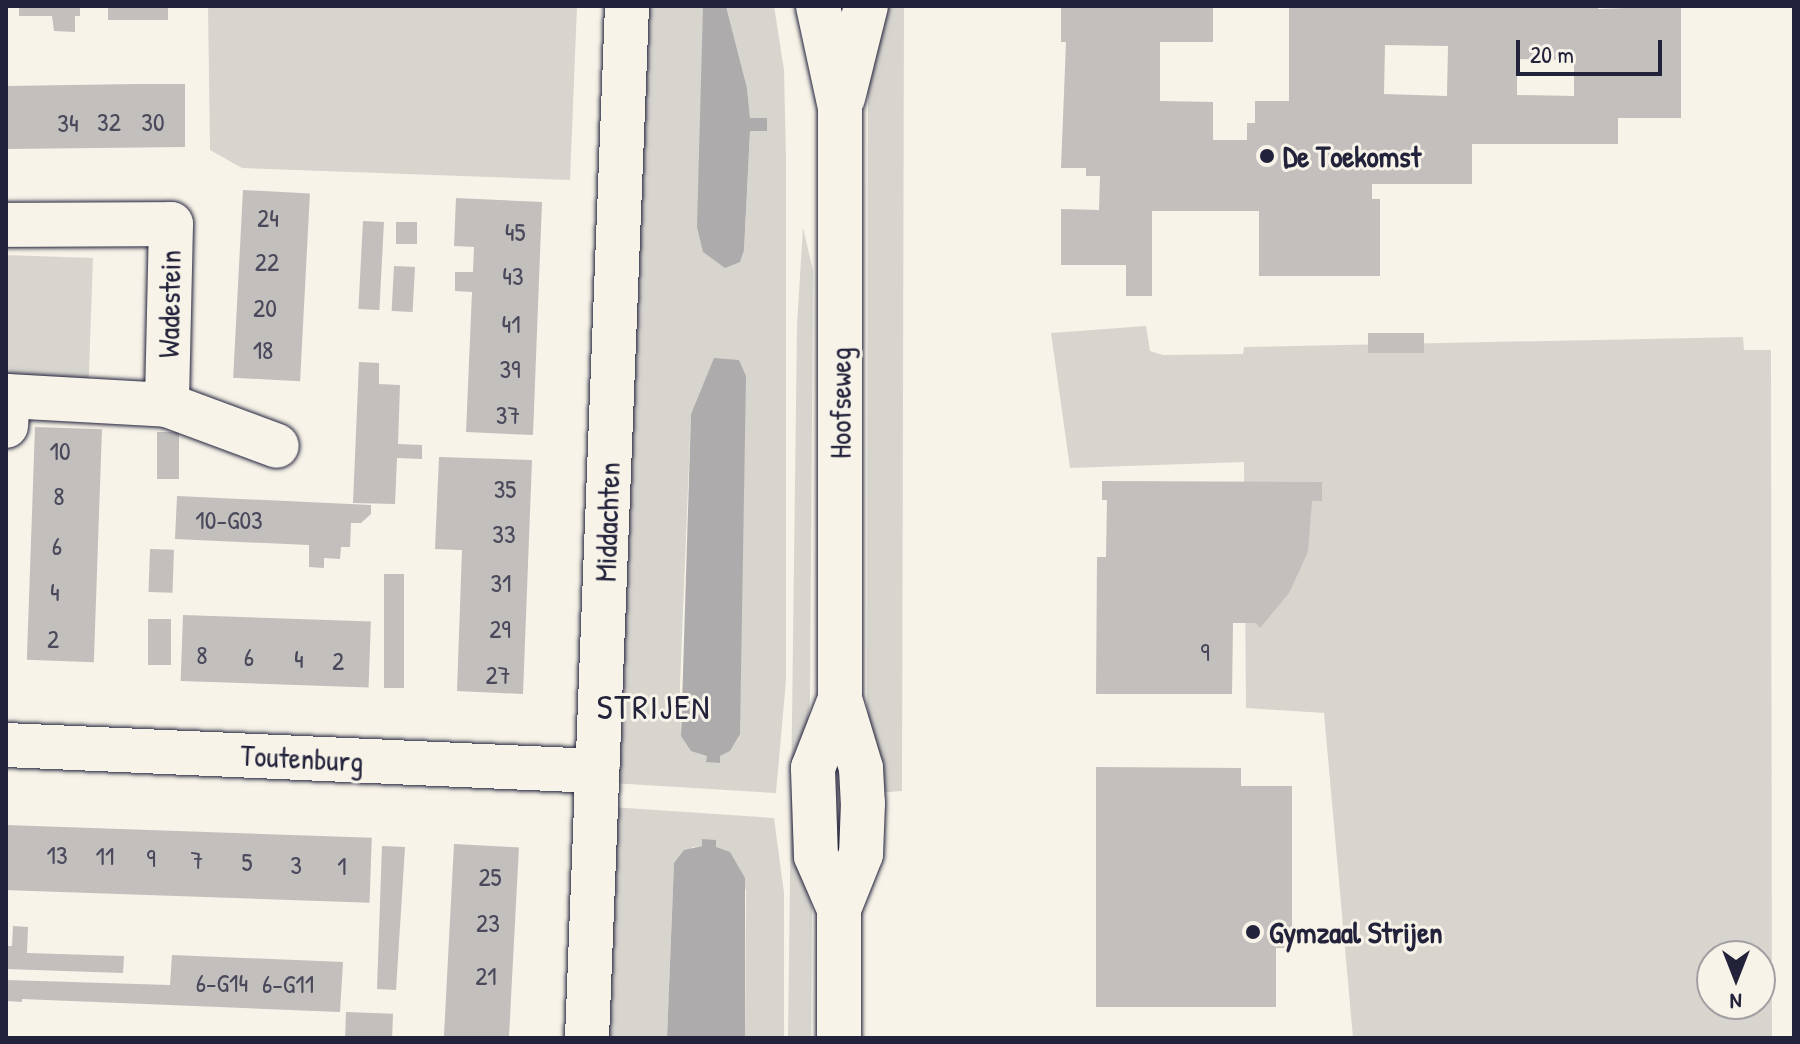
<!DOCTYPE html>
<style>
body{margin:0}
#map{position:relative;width:1800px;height:1044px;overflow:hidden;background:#f7f3e8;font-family:"Patrick Hand",sans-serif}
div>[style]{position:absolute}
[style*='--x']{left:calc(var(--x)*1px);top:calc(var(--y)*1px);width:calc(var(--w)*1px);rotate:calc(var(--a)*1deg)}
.green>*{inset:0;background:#d8d5cf;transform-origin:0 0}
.water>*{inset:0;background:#aeabad}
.building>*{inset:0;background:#c2bfbd;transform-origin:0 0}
.roads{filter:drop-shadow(0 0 2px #22223b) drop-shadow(0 0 2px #22223b)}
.minor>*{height:44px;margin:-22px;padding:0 22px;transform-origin:22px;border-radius:22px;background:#f7f3e8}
.dots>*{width:22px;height:22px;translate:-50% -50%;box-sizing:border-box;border:4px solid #f7f3e8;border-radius:50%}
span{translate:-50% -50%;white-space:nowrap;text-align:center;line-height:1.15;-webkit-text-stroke:6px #f7f3e8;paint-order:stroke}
.number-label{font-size:26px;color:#4a495c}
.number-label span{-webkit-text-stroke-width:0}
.poi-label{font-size:30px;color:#22223b;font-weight:700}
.left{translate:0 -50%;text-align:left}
.street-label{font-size:30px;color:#22223b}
.quarter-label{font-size:34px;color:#22223b;letter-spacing:2px}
.frame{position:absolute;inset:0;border:8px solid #22223b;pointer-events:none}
.north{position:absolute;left:1696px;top:940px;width:80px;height:80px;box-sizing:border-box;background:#f7f3e8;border:2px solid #a29fa3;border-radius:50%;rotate:180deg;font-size:22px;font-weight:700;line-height:32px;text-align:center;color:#22223b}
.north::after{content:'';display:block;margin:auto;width:28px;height:36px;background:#22223b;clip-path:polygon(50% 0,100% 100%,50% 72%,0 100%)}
.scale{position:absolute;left:1516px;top:40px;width:146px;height:36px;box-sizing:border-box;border:4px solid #22223b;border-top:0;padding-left:10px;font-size:24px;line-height:28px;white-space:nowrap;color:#22223b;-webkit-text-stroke:6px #f7f3e8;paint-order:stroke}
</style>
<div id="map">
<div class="green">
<i style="clip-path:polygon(208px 6px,577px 6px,570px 180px,242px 168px,210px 150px)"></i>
<i style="clip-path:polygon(evenodd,642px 6px,703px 6px,744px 250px,750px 131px,767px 130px,750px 119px,747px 88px,726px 6px,774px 6px,784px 70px,786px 158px,786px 680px,776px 793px,611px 783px,642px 6px,715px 358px,719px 763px,681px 736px,680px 686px,691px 414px,715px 358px)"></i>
<i style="clip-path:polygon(882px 6px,904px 6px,902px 791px,875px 793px,867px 705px,868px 92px)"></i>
<i style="clip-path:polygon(803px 228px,813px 270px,810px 698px,804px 757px,804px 851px,812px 910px,811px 1038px,788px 1038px,797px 324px)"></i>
<i style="left:93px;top:258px;width:132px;height:87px;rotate:92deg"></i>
<i style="clip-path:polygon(evenodd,1146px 326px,1150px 351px,1163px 355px,1243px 354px,1244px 347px,1743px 337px,1744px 350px,1771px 350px,1772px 1038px,1353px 1038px,1324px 713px,1246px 708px,1244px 462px,1070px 468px,1051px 333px,1146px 326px,1712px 956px,1760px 956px,1760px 1004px,1712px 1004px,1712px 956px)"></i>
<i style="clip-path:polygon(611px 807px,774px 818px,784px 893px,784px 1038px,745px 1038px,746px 890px,716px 847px,703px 839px,702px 846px,693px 847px,674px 863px,667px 1038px,601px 1038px)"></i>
</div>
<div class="water">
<i style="clip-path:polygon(703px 6px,726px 6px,747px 88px,750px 118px,767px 118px,767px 131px,750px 131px,744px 250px,740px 262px,725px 268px,703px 252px,697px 227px)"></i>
<i style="clip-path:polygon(714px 358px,739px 360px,746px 376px,740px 734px,730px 751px,720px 756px,720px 763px,706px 762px,707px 756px,691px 751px,681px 736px,691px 414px)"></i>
<i style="clip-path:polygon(702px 839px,716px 840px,716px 847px,730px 852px,745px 878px,745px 1038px,667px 1038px,674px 863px,684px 850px,702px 846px)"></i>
</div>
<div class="building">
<i style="clip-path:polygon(19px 6px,80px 6px,80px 16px,75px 16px,75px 32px,54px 31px,52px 16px,19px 16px)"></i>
<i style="left:108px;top:6px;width:60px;height:14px"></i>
<i style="clip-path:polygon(evenodd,1061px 6px,1213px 6px,1213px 42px,1160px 42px,1160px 101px,1213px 102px,1213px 140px,1247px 140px,1247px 123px,1255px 123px,1255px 101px,1289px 101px,1289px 6px,1598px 6px,1598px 9px,1681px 6px,1681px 118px,1618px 118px,1618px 144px,1472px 144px,1472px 184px,1372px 184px,1372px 199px,1380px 199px,1380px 276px,1259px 276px,1259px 211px,1152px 211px,1152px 296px,1126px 296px,1126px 265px,1061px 265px,1061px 209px,1099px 210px,1100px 176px,1086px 176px,1086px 168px,1061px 168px,1066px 42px,1061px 42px,1061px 6px,1385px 45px,1448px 46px,1447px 96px,1384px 94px,1385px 45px,1061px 6px,1517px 59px,1574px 60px,1574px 96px,1517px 95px,1517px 59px)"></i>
<i style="clip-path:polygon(137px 84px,185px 84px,185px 147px,6px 149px,6px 86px)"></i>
<i style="left:243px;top:190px;width:67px;height:188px;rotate:3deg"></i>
<i style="clip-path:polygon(456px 198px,542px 202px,533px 435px,466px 432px,472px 292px,455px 291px,455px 272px,473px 272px,474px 247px,454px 246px)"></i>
<i style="left:363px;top:221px;width:21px;height:88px;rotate:3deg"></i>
<i style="left:396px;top:222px;width:21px;height:22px"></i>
<i style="left:394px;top:266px;width:21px;height:45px;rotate:3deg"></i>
<i style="left:1368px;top:333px;width:56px;height:20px"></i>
<i style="clip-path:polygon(359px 362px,379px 363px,379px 384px,400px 385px,398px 444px,422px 445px,422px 459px,397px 458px,395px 504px,353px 503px)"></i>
<i style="left:35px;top:427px;width:67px;height:233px;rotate:2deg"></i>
<i style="left:157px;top:432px;width:22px;height:47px"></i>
<i style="clip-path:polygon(439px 457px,532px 460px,523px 694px,457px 691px,462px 550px,435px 549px)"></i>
<i style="clip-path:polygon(1102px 481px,1322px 482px,1322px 501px,1312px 501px,1308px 552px,1289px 593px,1260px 628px,1256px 623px,1233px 623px,1232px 694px,1096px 694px,1097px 557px,1106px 557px,1107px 500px,1102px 500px)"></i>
<i style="clip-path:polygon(177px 496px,371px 505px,371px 514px,361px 523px,351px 523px,350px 547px,341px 547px,340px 559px,324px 558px,324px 568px,309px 567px,309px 545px,175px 539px)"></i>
<i style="left:150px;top:549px;width:24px;height:43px;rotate:2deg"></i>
<i style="left:384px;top:574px;width:20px;height:114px"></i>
<i style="left:183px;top:615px;width:188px;height:66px;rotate:2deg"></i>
<i style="left:148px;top:619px;width:23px;height:46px"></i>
<i style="clip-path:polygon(1096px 767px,1241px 768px,1241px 786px,1292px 786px,1292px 948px,1276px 948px,1276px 1007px,1096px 1007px)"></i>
<i style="left:6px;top:825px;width:366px;height:65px;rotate:2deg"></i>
<i style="left:454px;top:844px;width:65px;height:194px;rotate:3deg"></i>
<i style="clip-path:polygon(382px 846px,405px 847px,396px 990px,377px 989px)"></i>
<i style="clip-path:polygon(13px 926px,28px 927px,27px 953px,124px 956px,123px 973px,6px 969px,6px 946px,12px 946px)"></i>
<i style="clip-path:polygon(172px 955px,343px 962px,340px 1012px,22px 999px,22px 1002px,6px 1001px,6px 980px,170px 985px)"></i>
<i style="left:346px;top:1012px;width:47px;height:26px;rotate:2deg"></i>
</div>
<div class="roads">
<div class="minor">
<i style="--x:818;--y:6;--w:104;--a:77.8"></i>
<i style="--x:840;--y:108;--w:591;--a:90"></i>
<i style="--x:840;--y:699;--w:72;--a:73.1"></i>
<i style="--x:861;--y:768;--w:35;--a:87"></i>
<i style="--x:863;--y:803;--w:51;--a:92.2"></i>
<i style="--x:861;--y:854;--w:59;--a:111.8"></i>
<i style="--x:839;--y:909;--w:129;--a:90"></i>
<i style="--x:843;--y:98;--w:95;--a:-76"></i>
<i style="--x:6;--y:225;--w:165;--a:-0.3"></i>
<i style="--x:171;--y:224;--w:181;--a:91.3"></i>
<i style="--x:167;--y:405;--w:117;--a:20.4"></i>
<i style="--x:6;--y:426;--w:30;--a:-86"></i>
<i style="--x:8;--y:396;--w:159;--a:3.2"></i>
<i style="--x:6;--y:745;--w:592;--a:2.52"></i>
<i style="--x:839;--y:909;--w:58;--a:-113.5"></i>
<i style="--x:816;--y:856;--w:88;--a:-92"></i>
<i style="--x:813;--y:768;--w:74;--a:-68.6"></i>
<i style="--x:587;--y:1038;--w:1033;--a:-87.78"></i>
</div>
</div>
<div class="dots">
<i style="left:1267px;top:156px;background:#22223b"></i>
<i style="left:1253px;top:932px;background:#22223b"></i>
</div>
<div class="number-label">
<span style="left:109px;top:122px">32</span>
<span style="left:153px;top:122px">30</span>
<span style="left:68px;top:123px">34</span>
<span style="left:268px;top:218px">24</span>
<span style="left:515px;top:232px">45</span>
<span style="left:267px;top:262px">22</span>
<span style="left:513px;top:276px">43</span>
<span style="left:265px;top:308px">20</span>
<span style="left:511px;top:324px">41</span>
<span style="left:263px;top:350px">18</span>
<span style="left:510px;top:369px">39</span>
<span style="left:508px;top:415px">37</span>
<span style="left:60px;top:451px">10</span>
<span style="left:505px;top:489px">35</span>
<span style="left:59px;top:496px">8</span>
<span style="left:229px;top:520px">10-G03</span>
<span style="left:504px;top:534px">33</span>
<span style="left:57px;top:546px">6</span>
<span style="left:501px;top:583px">31</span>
<span style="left:55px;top:592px">4</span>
<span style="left:500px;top:629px">29</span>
<span style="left:53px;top:639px">2</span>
<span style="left:1205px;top:652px">9</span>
<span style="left:202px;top:655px">8</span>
<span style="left:249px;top:657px">6</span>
<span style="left:299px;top:659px">4</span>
<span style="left:338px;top:661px">2</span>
<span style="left:498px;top:675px">27</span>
<span style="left:57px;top:855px">13</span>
<span style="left:105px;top:856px">11</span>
<span style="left:151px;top:858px">9</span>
<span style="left:197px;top:860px">7</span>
<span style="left:247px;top:862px">5</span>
<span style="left:296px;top:865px">3</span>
<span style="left:342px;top:866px">1</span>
<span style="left:490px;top:877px">25</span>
<span style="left:488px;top:923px">23</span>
<span style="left:486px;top:976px">21</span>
<span style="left:222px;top:983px">6-G14</span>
<span style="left:288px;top:984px">6-G11</span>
</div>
<div class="poi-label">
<span class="left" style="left:1283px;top:156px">De Toekomst</span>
<span class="left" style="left:1269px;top:932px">Gymzaal Strijen</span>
</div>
<div class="street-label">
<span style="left:169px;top:304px;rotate:-89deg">Wadestein</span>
<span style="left:840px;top:403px;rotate:-90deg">Hoofseweg</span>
<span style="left:607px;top:522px;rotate:-88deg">Middachten</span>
<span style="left:302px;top:758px;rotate:3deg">Toutenburg</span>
</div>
<div class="quarter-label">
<span style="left:654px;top:708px">STRIJEN</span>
</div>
<div class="frame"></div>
<div class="north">N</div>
<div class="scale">20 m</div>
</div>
